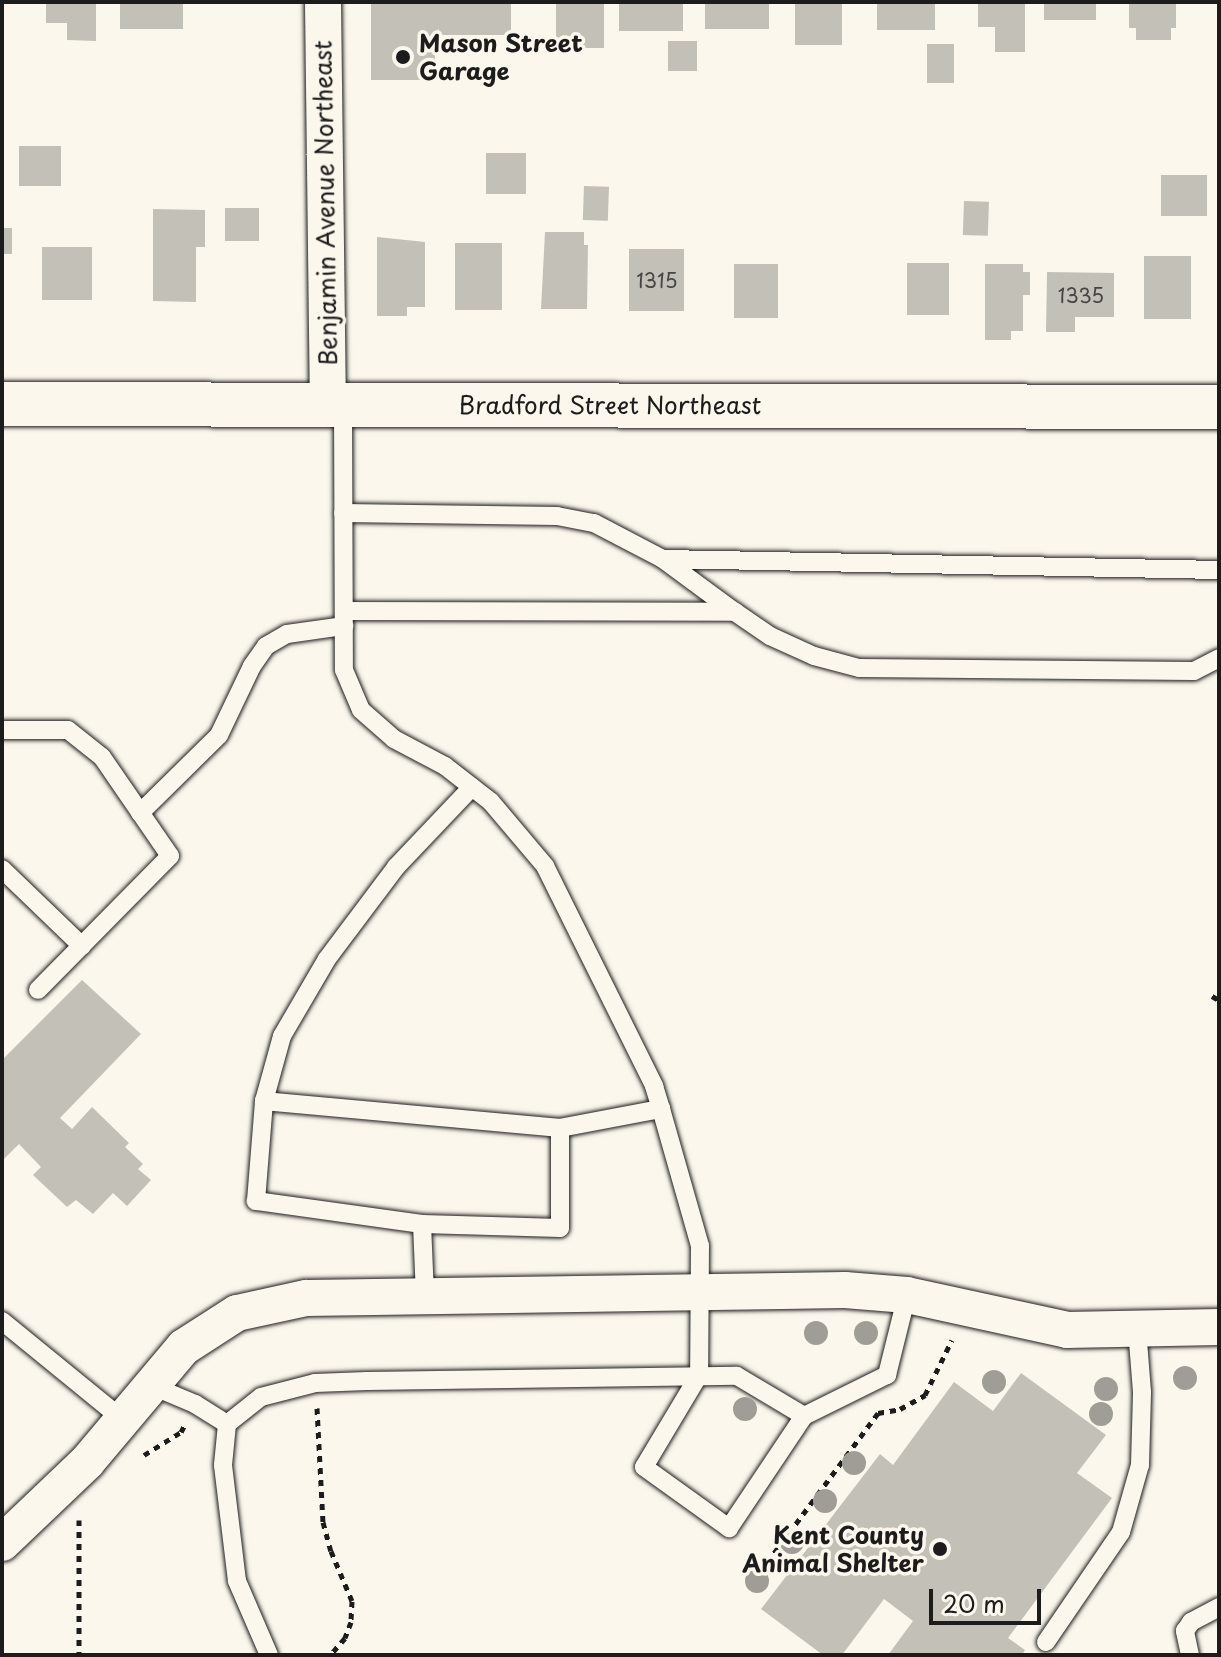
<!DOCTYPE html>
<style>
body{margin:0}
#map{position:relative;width:1221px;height:1657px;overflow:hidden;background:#fbf7ec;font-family:"Playpen Sans",sans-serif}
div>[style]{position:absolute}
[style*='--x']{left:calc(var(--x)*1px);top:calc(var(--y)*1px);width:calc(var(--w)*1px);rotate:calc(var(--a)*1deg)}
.building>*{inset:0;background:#c3c0b8;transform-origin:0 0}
.path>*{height:5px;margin-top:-2.5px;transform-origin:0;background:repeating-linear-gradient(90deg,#1c1c1c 0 6px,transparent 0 12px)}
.roads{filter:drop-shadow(0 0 2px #1c1c1c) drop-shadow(0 0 2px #1c1c1c)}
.service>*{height:18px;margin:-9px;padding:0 9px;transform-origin:9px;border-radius:9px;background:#fbf7ec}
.minor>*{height:36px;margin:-18px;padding:0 18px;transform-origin:18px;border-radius:18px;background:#fbf7ec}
.tertiary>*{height:44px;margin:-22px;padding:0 22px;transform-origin:22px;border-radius:22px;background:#fbf7ec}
.trees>*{width:24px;height:24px;margin:-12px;border-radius:50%;background:#a09d97}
.dots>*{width:22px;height:22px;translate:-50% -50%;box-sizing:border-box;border:4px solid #fbf7ec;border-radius:50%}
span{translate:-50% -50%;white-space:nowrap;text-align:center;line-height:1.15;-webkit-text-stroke:7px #fbf7ec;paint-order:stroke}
.number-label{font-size:20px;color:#464543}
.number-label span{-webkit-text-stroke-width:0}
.poi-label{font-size:24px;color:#1c1c1c;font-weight:700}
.left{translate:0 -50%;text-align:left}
.right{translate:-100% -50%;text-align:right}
.street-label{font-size:24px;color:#1c1c1c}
.frame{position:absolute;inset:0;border:4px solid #1c1c1c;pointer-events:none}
.scale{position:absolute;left:929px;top:1589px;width:112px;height:36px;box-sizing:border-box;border:4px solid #1c1c1c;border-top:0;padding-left:10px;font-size:24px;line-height:28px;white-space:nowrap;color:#1c1c1c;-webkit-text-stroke:6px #fbf7ec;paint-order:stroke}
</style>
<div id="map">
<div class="building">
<i style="clip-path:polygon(46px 2px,96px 2px,96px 41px,67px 40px,67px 23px,46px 23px)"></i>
<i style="left:120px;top:2px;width:63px;height:27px"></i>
<i style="clip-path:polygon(371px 2px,511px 2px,511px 35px,435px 35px,435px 80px,371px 80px)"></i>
<i style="left:556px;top:2px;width:48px;height:46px"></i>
<i style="left:619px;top:2px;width:64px;height:29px"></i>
<i style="left:705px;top:2px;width:64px;height:27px"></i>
<i style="left:795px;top:2px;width:47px;height:43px"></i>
<i style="left:877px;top:2px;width:58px;height:28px"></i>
<i style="clip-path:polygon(978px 2px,1025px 2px,1025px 52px,995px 52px,995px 27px,978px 27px)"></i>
<i style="left:1044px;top:2px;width:52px;height:18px"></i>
<i style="clip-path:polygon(1129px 2px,1176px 2px,1176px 28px,1171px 28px,1171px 40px,1136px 40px,1136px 28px,1129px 28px)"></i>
<i style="left:668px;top:41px;width:29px;height:30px"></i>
<i style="left:927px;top:44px;width:27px;height:39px"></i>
<i style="left:19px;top:146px;width:42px;height:40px"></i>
<i style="left:486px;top:153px;width:40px;height:41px"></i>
<i style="left:1161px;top:175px;width:46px;height:41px"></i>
<i style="left:584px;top:186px;width:25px;height:34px;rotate:2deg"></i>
<i style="left:964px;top:201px;width:25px;height:34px;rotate:2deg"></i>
<i style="left:225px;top:208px;width:34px;height:33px"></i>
<i style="clip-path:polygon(153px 209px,205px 210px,205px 247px,196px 247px,196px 302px,153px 301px)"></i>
<i style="left:2px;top:228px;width:10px;height:26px"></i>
<i style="clip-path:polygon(545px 232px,584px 232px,584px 245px,588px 245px,587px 309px,541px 309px)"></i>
<i style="clip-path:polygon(377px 237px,425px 242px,425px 307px,407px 307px,407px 316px,377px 316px)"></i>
<i style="left:455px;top:243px;width:47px;height:67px"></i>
<i style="left:42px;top:247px;width:50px;height:53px"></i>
<i style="left:629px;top:249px;width:55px;height:62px"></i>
<i style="left:1144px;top:256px;width:47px;height:63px"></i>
<i style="left:907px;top:263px;width:42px;height:52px"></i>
<i style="left:734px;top:264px;width:44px;height:54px"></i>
<i style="clip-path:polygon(985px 264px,1023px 264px,1023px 272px,1030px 272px,1030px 295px,1023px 295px,1023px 331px,1011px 331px,1011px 340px,985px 340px)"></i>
<i style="clip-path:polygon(1047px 272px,1114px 273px,1114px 317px,1075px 317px,1075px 332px,1046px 332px)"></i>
<i style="clip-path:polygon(82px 980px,141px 1034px,60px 1118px,72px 1129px,92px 1107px,129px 1143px,125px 1147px,143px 1164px,138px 1169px,151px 1180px,127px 1206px,113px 1193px,93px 1214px,76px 1200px,67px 1207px,33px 1175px,41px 1167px,19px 1144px,2px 1161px,2px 1060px)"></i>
<i style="clip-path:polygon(1021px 1373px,1106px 1435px,1077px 1473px,1112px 1498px,1008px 1638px,1025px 1650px,1022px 1655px,888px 1655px,913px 1621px,884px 1599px,842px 1655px,823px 1655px,761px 1609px,880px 1454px,893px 1465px,954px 1382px,993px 1411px)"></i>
</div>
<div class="path">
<i style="--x:1212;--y:996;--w:8;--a:30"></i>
<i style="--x:317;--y:1408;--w:114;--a:87"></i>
<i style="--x:323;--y:1522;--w:30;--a:75"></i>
<i style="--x:331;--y:1551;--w:54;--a:67.2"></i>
<i style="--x:352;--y:1601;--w:21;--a:93"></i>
<i style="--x:351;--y:1622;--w:17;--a:111"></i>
<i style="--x:345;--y:1638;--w:23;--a:131"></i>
<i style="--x:144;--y:1455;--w:44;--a:-31.9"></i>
<i style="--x:181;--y:1432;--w:7;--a:-63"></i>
<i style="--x:79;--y:1520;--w:135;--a:90"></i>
<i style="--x:760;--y:1572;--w:198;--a:-53.4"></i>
<i style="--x:878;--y:1413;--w:22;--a:-10"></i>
<i style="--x:900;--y:1409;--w:29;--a:-29"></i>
<i style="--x:925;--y:1395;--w:61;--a:-63.9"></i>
</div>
<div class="roads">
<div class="service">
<i style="--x:343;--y:405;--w:265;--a:89.8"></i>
<i style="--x:344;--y:670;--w:43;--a:67"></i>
<i style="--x:361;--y:710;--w:44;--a:41.3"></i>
<i style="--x:394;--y:739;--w:58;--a:27.9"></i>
<i style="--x:445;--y:766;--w:58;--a:38"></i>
<i style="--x:491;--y:802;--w:84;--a:49.8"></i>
<i style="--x:545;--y:866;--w:246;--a:63.6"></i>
<i style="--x:654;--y:1086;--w:24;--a:73"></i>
<i style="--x:661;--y:1109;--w:142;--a:74.1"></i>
<i style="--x:700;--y:1246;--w:129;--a:90.4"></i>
<i style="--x:699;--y:1375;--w:107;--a:120.9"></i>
<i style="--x:644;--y:1467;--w:105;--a:35.7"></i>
<i style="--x:729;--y:1528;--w:135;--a:-56.2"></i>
<i style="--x:804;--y:1416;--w:93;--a:-26.3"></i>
<i style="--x:887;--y:1375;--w:82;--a:-76"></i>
<i style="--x:343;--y:513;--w:214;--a:0.8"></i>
<i style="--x:557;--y:516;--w:38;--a:11"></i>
<i style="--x:594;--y:523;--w:78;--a:27.6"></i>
<i style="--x:663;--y:559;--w:89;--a:36.4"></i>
<i style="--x:663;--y:559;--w:556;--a:1.13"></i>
<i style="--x:344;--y:611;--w:391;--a:0.1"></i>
<i style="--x:735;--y:612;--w:42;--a:34.4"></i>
<i style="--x:770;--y:636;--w:48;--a:24.4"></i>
<i style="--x:814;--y:656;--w:47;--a:14.9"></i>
<i style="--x:859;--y:668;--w:335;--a:0.5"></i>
<i style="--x:1194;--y:671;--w:28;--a:-27"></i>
<i style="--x:2;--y:730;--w:66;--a:0"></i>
<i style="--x:68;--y:730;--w:43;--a:38.5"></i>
<i style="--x:102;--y:757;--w:120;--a:55.5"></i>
<i style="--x:170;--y:856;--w:188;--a:134.6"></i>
<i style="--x:140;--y:813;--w:111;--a:-44.6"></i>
<i style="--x:219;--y:735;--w:76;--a:-64.4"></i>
<i style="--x:252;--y:666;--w:24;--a:-55"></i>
<i style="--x:266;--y:646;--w:24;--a:-30"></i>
<i style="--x:287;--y:634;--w:58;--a:-8"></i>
<i style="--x:2;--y:869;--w:111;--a:43.9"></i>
<i style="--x:264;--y:1101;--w:67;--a:-74.5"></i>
<i style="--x:282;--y:1036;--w:89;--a:-59.7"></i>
<i style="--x:327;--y:959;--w:115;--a:-53.1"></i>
<i style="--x:396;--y:867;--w:110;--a:-46.5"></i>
<i style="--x:560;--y:1128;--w:103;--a:-10.7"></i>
<i style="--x:422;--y:1224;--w:168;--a:-172.1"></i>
<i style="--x:256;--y:1201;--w:100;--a:-85.4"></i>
<i style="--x:264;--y:1101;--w:297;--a:5.2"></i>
<i style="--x:560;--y:1128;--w:100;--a:90"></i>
<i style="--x:560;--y:1228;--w:138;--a:-178.3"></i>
<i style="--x:422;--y:1224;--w:72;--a:87.6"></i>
<i style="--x:2;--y:1321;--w:155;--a:39.2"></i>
<i style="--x:150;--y:1385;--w:49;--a:22.9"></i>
<i style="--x:195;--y:1404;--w:38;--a:32"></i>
<i style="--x:1046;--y:1642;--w:133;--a:-55.7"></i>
<i style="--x:1121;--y:1532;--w:70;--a:-74.2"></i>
<i style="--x:1140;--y:1465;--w:73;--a:-88.4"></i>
<i style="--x:1142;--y:1392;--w:63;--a:-94.5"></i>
<i style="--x:269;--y:1655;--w:81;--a:-113.4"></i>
<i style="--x:237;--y:1581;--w:117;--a:-96.9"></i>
<i style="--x:223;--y:1465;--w:41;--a:-84.4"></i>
<i style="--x:227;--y:1424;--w:43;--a:-38.5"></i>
<i style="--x:261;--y:1397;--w:56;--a:-14.5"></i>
<i style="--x:315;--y:1383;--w:52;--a:-2.2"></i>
<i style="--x:367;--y:1381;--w:370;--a:-0.8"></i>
<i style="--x:737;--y:1376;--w:78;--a:30.8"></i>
<i style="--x:1190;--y:1655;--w:25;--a:-102"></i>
<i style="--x:1185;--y:1631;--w:11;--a:-56"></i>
<i style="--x:1191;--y:1622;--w:32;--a:-28"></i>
</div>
<div class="minor">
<i style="--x:323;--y:2;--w:402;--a:89.3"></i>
<i style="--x:2;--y:1543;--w:117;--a:-43.6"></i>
<i style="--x:87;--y:1462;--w:150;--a:-49.9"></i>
<i style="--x:184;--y:1347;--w:63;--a:-32.7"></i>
<i style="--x:237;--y:1313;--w:71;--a:-12.3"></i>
<i style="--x:306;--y:1298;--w:539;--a:-0.85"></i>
<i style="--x:845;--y:1290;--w:62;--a:4.6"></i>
<i style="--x:907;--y:1295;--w:164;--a:12.3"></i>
<i style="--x:1067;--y:1330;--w:152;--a:-1.1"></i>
</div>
<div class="tertiary">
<i style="--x:2;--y:404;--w:1217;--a:0.14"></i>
</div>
</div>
<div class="trees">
<i style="left:816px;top:1333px"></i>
<i style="left:866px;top:1333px"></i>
<i style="left:1185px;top:1378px"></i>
<i style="left:994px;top:1382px"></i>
<i style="left:1106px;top:1389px"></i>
<i style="left:745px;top:1409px"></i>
<i style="left:1101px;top:1414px"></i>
<i style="left:854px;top:1463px"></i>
<i style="left:825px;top:1501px"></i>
<i style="left:792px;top:1542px"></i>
<i style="left:757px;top:1581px"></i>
</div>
<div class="dots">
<i style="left:403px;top:57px;background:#1c1c1c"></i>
<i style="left:940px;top:1549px;background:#1c1c1c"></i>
</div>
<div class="number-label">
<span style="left:657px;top:280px">1315</span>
<span style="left:1081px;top:295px">1335</span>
</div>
<div class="poi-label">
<span class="left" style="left:419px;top:57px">Mason Street<br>Garage</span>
<span class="right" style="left:924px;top:1549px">Kent County<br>Animal Shelter</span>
</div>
<div class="street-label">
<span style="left:325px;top:203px;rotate:-91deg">Benjamin Avenue Northeast</span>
<span style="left:610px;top:405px">Bradford Street Northeast</span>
</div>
<div class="frame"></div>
<div class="scale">20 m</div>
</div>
